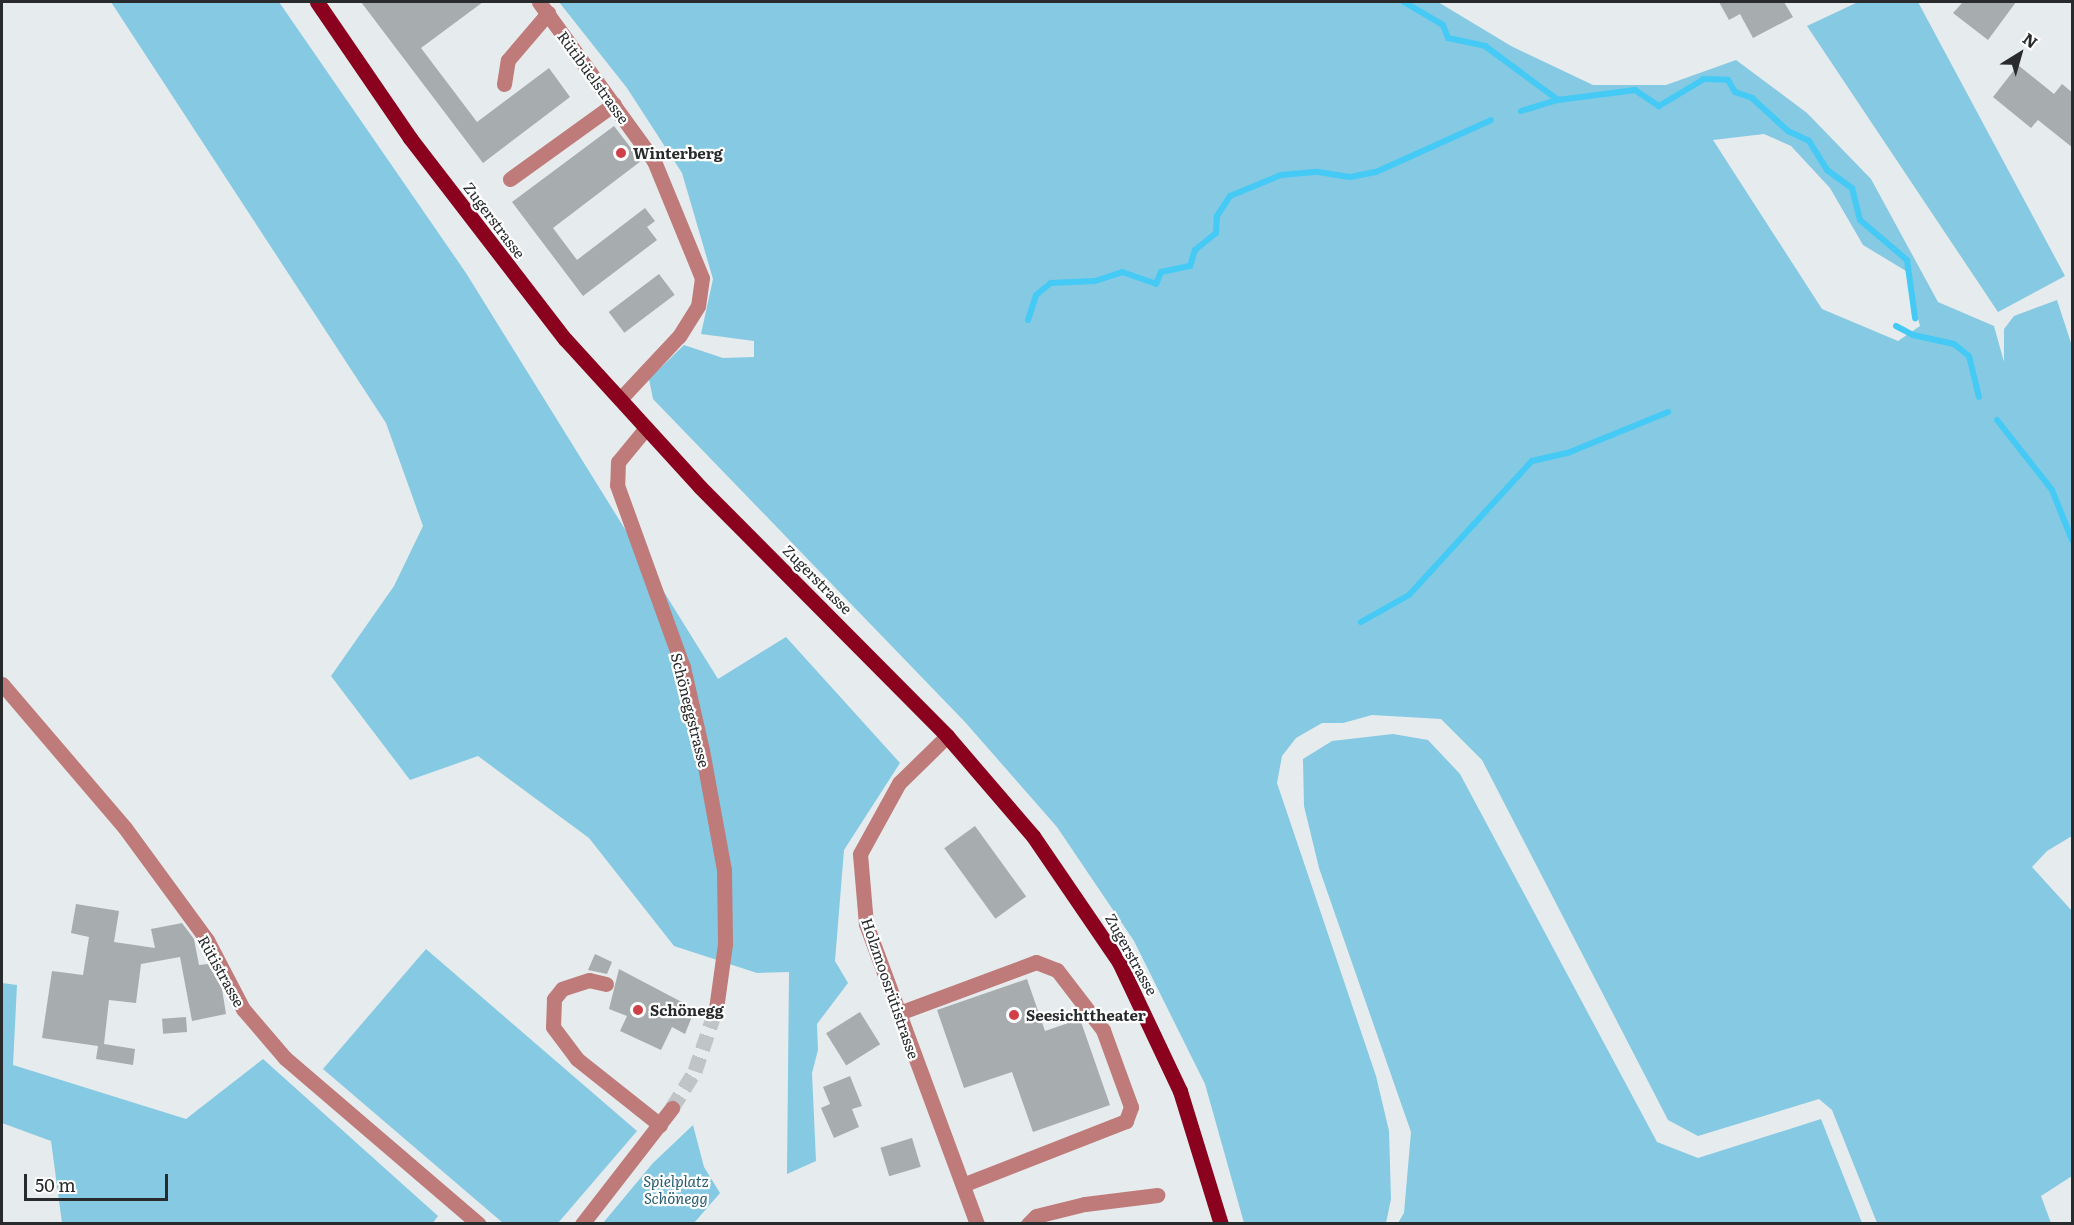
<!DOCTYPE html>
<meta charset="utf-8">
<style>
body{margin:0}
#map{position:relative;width:2074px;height:1225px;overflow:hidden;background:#e6ebed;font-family:Literata,serif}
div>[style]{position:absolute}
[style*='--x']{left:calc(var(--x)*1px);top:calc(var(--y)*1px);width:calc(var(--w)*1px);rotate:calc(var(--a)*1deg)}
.green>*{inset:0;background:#85c9e3}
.stream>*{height:6px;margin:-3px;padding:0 3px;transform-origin:3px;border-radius:3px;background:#44caf5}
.building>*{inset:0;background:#a7acae;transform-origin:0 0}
.minor-tunnel>*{height:15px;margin-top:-7.5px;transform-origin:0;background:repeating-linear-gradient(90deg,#c0c4c6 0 15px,transparent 0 23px)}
.minor>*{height:15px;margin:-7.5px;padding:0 7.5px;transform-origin:7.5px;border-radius:7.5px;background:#be7b79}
.major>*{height:15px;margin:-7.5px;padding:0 7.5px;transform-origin:7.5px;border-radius:7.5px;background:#8a021d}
.dots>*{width:16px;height:16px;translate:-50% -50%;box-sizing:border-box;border:3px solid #fff;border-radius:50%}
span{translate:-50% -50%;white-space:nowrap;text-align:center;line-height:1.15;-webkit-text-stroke:4.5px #fff;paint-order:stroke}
.street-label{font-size:15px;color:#282a2b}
.poi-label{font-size:15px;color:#282a2b;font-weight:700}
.left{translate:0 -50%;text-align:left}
.park-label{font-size:15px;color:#275c6f;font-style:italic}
.frame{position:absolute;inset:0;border:3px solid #282a2b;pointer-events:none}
.north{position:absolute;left:1990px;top:24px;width:60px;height:60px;-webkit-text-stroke:4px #fff;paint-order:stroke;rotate:37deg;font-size:16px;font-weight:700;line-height:24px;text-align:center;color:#282a2b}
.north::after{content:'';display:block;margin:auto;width:21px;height:27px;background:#282a2b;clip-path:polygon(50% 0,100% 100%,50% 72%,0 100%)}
.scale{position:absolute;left:24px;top:1174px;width:144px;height:27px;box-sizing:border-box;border:3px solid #282a2b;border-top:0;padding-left:8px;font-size:18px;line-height:21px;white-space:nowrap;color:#282a2b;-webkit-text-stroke:4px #fff;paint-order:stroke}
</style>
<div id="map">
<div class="green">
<i style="clip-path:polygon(111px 2px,279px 2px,466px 273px,718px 679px,786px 637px,900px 763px,844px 850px,835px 961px,848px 983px,817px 1024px,818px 1050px,812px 1073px,816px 1161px,787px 1174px,789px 972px,757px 973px,674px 946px,589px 838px,478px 756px,410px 780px,331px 676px,394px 586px,423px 526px,386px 423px)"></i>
<i style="clip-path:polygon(evenodd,559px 2px,1438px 2px,1511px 46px,1593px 85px,1666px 85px,1736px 60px,1807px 113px,1871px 179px,1938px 302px,1994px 326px,2004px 362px,2004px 329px,2014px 316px,2057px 300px,2072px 346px,2072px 836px,2047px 851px,2032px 867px,2072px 911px,2072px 1176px,2041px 1196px,2051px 1223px,1877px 1223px,1832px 1110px,1819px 1099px,1698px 1136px,1668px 1120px,1482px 760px,1441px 719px,1372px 715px,1343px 723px,1322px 723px,1296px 738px,1282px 756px,1277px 783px,1376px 1076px,1389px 1131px,1391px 1199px,1386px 1223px,1244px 1223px,1205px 1084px,1134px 941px,1057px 827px,965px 722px,653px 399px,649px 379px,684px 345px,723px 358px,754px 357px,754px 341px,701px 334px,713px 279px,682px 173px,627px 88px,559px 2px,1764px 134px,1791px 146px,1830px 188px,1863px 245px,1906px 271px,1920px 326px,1898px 341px,1822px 309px,1713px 140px,1764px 134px)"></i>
<i style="clip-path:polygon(1858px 2px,1918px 2px,2065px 276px,1998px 312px,1807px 26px)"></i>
<i style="clip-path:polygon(1393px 734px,1428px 740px,1460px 774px,1657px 1142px,1698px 1158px,1821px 1119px,1862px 1223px,1398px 1223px,1404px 1213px,1411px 1132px,1319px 868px,1304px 806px,1303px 759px,1332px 741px)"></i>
<i style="clip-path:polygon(426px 949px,637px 1131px,558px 1223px,503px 1223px,323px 1069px)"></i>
<i style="clip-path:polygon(2px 983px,17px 985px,13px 1065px,186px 1119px,263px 1059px,438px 1216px,432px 1224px,62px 1223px,51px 1141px,2px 1123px)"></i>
<i style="clip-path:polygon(693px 1125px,704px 1167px,720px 1193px,694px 1223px,603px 1223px,653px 1163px)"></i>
</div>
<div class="stream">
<i style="--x:1404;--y:2;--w:45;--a:30.5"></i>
<i style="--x:1443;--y:25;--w:14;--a:69"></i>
<i style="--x:1448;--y:38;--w:38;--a:12"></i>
<i style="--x:1485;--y:46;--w:91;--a:36.5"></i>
<i style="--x:1521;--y:111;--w:39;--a:-17"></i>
<i style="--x:1558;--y:100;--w:78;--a:-7.4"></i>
<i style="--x:1635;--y:90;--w:29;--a:34"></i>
<i style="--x:1659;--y:106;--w:52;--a:-31"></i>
<i style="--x:1704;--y:79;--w:24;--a:2"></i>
<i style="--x:1728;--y:80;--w:14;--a:60"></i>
<i style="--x:1735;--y:92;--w:18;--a:19"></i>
<i style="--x:1752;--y:98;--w:49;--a:42.5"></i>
<i style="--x:1788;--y:131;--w:23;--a:25"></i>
<i style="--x:1809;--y:141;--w:34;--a:58"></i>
<i style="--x:1827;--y:170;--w:31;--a:36"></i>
<i style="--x:1852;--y:188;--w:33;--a:76"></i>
<i style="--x:1860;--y:220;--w:62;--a:40.4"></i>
<i style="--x:1907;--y:260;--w:59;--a:82.1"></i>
<i style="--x:1028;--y:320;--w:26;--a:-72"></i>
<i style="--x:1036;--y:295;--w:19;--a:-39"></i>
<i style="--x:1051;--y:283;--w:44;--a:-2.6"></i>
<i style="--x:1095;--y:281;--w:28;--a:-18"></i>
<i style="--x:1122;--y:272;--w:36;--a:19"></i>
<i style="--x:1156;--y:284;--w:13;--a:-67"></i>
<i style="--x:1161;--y:272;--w:30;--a:-12"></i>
<i style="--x:1190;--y:266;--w:17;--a:-73"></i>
<i style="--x:1195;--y:250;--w:27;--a:-39"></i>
<i style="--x:1216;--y:233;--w:17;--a:-87"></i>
<i style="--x:1217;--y:216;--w:24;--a:-57"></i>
<i style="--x:1230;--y:196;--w:55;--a:-22.4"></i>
<i style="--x:1281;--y:175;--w:37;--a:-5"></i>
<i style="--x:1318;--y:172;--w:32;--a:9"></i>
<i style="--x:1350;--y:177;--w:26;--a:-11"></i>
<i style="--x:1376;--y:172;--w:126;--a:-24.3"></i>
<i style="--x:1896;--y:326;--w:19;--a:28"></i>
<i style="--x:1913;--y:335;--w:42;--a:12.4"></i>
<i style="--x:1954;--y:344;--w:19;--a:39"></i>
<i style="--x:1969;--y:356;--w:42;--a:76.3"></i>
<i style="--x:1997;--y:420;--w:89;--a:51.8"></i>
<i style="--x:2052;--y:490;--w:54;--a:68.2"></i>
<i style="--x:1361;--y:622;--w:55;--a:-29.4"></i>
<i style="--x:1409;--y:595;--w:182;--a:-47.5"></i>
<i style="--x:1532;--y:461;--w:39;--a:-13"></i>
<i style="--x:1570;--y:452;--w:106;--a:-22.2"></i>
</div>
<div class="building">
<i style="clip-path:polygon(361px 2px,483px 2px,421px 48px,477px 122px,549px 68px,570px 97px,483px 163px)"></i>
<i style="clip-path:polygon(1719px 2px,1784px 2px,1793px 17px,1753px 38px,1740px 14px,1729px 20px)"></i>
<i style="clip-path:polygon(1963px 2px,2016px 2px,1988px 40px,1953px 13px)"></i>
<i style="clip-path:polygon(2018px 65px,2054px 94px,2062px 84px,2073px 93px,2073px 148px,2038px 120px,2031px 128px,1993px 97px)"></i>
<i style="clip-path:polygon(614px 126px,641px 161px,553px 228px,577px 260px,645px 208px,655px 221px,647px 227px,657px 240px,583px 296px,512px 202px)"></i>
<i style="left:659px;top:274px;width:26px;height:63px;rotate:53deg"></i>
<i style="left:975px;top:826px;width:87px;height:38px;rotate:54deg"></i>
<i style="clip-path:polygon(76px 904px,119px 911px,114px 942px,155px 948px,151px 929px,182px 923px,194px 939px,199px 965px,208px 964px,222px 989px,226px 1014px,192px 1021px,180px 957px,141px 964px,136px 1003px,109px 1000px,104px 1044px,135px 1049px,133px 1065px,96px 1059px,98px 1046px,42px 1038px,52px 971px,83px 975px,89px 937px,71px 933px)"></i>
<i style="clip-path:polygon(595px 954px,612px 962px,607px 974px,588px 970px)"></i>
<i style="clip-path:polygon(619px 969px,695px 1009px,685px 1034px,672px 1027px,661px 1050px,620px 1031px,627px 1016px,609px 1009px)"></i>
<i style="clip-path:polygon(1027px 979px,1045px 1031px,1080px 1019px,1110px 1105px,1033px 1132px,1012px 1072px,964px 1088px,937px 1010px)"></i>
<i style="left:860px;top:1012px;width:38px;height:40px;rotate:58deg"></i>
<i style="left:186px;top:1017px;width:15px;height:24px;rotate:86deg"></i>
<i style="clip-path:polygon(850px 1076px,862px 1106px,852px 1109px,859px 1127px,834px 1138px,821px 1108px,830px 1104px,823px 1087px)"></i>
<i style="left:912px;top:1138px;width:30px;height:33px;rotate:73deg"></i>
</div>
<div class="minor-tunnel">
<i style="--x:672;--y:1108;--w:44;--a:-58.1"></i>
<i style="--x:695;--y:1071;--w:65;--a:-71.3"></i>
</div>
<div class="minor">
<i style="--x:539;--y:2;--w:196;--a:54.1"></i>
<i style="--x:654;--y:161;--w:126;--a:67.7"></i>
<i style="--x:702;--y:278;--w:28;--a:98"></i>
<i style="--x:698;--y:306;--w:36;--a:122"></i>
<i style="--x:679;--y:336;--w:86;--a:133.1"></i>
<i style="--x:504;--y:84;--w:24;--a:-81"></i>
<i style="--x:508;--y:60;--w:62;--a:-49.6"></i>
<i style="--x:510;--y:179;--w:128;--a:-35.8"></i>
<i style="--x:646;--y:428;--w:44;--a:129.5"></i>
<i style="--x:618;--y:462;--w:23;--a:92"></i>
<i style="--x:617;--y:485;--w:194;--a:70.1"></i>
<i style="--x:683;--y:667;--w:85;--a:77.1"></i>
<i style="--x:702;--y:750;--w:122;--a:79.6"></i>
<i style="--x:724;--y:870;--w:74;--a:89.2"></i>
<i style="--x:725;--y:944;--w:66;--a:97.9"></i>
<i style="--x:2;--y:684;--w:189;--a:49.5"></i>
<i style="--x:125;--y:828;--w:139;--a:53.8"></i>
<i style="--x:207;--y:940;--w:78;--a:62.4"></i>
<i style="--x:243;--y:1009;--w:65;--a:49.4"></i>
<i style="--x:285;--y:1058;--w:255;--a:40.6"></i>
<i style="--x:947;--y:736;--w:67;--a:135.6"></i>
<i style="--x:899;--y:783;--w:81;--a:118.8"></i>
<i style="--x:860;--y:854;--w:70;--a:85.1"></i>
<i style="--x:866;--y:924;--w:320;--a:69.7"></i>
<i style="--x:606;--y:984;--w:17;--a:-167"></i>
<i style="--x:589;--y:980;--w:28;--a:162"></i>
<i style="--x:562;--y:989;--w:13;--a:129"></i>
<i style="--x:554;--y:999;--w:28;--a:92"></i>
<i style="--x:553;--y:1027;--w:40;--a:53"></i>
<i style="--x:577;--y:1059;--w:106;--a:38.5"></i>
<i style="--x:899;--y:1013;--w:146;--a:-20.4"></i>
<i style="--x:1036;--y:962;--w:22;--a:21"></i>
<i style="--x:1057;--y:970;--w:76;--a:52.5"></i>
<i style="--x:1103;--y:1030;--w:82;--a:70"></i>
<i style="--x:1131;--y:1107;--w:15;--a:110"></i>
<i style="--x:1126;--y:1121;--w:175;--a:158.6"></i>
<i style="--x:582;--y:1224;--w:147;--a:-52.2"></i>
<i style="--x:1028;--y:1224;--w:11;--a:-45"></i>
<i style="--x:1036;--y:1216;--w:50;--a:-13.8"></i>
<i style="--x:1085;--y:1204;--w:73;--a:-7.1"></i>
</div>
<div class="major">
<i style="--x:317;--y:2;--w:165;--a:55.6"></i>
<i style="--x:410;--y:138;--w:254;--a:52.4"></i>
<i style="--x:565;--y:339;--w:200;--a:47.6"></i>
<i style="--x:700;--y:487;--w:351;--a:45.2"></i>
<i style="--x:947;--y:736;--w:132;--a:49.3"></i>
<i style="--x:1033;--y:836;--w:153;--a:55.7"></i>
<i style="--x:1119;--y:962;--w:143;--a:64.7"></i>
<i style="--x:1180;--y:1091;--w:139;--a:72.9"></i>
</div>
<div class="dots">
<i style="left:621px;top:153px;background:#d04049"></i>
<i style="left:638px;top:1010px;background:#d04049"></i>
<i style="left:1014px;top:1015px;background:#d04049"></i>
</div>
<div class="street-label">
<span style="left:594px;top:77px;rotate:54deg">Rütibüelstrasse</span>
<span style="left:495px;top:220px;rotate:53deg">Zugerstrasse</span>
<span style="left:818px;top:579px;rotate:45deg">Zugerstrasse</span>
<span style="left:691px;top:710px;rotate:76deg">Schöneggstrasse</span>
<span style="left:1132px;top:954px;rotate:61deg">Zugerstrasse</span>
<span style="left:222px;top:971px;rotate:61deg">Rütistrasse</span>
<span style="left:891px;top:988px;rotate:71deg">Holzmoosrütistrasse</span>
</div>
<div class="poi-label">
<span class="left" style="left:633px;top:153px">Winterberg</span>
<span class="left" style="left:650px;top:1010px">Schönegg</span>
<span class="left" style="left:1026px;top:1015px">Seesichttheater</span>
</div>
<div class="park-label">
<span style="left:676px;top:1189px">Spielplatz<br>Schönegg</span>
</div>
<div class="frame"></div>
<div class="north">N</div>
<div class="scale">50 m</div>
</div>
